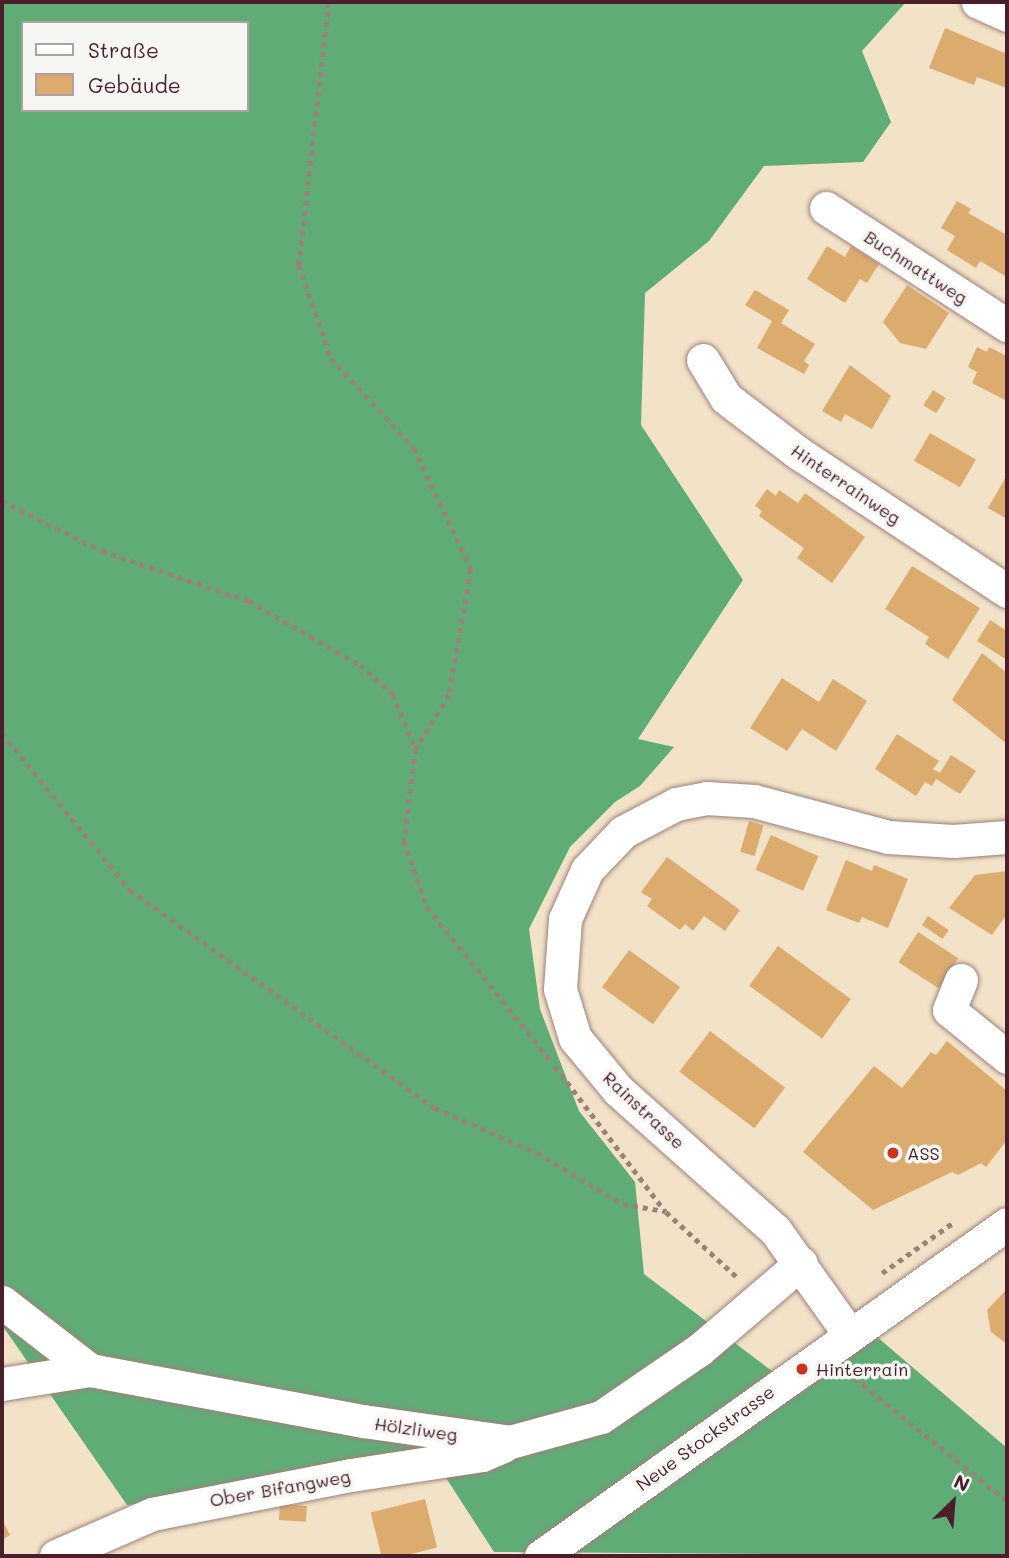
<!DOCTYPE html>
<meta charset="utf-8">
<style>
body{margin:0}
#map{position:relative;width:1009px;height:1558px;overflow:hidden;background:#f2e2c8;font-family:Mali,sans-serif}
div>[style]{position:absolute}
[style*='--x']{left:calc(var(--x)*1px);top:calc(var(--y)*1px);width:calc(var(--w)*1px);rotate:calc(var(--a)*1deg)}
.forest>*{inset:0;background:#60ac77}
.building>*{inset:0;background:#dcac6f;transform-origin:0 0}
.path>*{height:4.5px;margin-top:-2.25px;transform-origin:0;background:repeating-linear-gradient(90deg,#9e807a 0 5px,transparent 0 10px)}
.roads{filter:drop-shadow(0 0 2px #9e807a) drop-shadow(0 0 2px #9e807a)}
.minor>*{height:33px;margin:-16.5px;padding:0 16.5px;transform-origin:16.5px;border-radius:16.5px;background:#fff}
.dots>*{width:19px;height:19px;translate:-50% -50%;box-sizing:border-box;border:4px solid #f6f6f2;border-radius:50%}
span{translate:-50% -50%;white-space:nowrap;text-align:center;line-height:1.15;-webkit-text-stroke:7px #f6f6f2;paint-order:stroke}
.street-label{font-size:18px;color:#4a1f2b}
.poi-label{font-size:18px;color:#4a1f2b}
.left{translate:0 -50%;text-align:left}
.frame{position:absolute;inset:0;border:4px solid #4a1f2b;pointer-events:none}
.legend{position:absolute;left:21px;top:21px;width:228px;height:91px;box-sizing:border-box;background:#f6f6f2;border:2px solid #b1a0a2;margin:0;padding:9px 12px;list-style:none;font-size:21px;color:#4a1f2b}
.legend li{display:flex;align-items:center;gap:14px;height:35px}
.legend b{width:35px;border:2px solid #b1a0a2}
.north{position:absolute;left:918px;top:1467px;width:70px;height:70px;-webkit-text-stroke:5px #f6f6f2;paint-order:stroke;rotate:25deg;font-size:19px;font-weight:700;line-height:28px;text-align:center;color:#4a1f2b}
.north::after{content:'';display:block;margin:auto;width:24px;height:32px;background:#4a1f2b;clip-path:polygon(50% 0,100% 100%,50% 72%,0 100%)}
</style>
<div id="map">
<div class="forest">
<i style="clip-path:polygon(evenodd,2px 2px,906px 2px,862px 51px,891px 122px,863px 162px,764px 166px,709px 241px,645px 293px,641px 425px,743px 580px,638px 739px,674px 747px,640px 786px,615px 802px,570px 847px,529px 929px,540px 1009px,579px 1111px,635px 1182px,644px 1274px,801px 1393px,876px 1336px,1007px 1448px,1007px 1556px,494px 1552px,439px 1467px,127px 1505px,2px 1325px,2px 2px,23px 23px,247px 23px,247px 110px,23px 110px,23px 23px)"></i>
</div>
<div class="building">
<i style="clip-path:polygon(945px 28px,1007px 54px,1007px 88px,977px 77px,974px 85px,929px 68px)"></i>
<i style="clip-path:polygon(957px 201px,971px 209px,968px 213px,1007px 235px,1005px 276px,980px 261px,976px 268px,947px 250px,955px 236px,941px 228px)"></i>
<i style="clip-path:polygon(827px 246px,845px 257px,851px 246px,879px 264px,867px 283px,860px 279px,845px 303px,807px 279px)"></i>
<i style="clip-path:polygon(907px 285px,949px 313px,926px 349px,900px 343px,883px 322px)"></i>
<i style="clip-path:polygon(755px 290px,789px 310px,781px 323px,815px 344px,804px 361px,809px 365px,804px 374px,757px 348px,772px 321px,745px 305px)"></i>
<i style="clip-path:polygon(977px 347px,987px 352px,989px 347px,1007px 356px,1007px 401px,972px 383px,977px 372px,968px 367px)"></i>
<i style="clip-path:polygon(850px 365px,891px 396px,872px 429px,845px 414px,841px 422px,822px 411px)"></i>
<i style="left:933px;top:390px;width:15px;height:18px;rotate:32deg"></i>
<i style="left:930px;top:433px;width:53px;height:32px;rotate:30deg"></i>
<i style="clip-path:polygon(1007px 475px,1007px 519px,988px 508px)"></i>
<i style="clip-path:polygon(767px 489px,776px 496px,779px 490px,798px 503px,805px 493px,865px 537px,832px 583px,797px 558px,804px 548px,759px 516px,762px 511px,755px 506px)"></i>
<i style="clip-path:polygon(912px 566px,980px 608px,948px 659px,925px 644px,929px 637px,885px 609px)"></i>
<i style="clip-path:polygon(990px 620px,1007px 631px,1007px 660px,977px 641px)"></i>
<i style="clip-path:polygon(982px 653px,1007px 673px,1007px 744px,952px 700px)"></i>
<i style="clip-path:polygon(782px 678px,819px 702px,833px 679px,867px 701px,836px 751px,802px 729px,787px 751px,750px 728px)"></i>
<i style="clip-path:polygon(897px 734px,939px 761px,933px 769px,940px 773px,951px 755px,976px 771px,960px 794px,936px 779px,932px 786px,925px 782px,916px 796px,875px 769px)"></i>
<i style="left:749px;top:821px;width:15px;height:32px;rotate:16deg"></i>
<i style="left:771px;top:835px;width:52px;height:38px;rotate:24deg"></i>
<i style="clip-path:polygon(667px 857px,740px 910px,725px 931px,704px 916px,693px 931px,685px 924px,680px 930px,647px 906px,652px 899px,641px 892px)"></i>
<i style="clip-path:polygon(846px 860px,872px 871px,874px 865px,908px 879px,888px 928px,862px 917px,859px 923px,826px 910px)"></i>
<i style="clip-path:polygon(1007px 871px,1007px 914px,992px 935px,949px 908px,975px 875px)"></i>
<i style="left:928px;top:916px;width:25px;height:11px;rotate:34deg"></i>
<i style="left:918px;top:932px;width:48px;height:36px;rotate:33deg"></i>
<i style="left:778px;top:946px;width:90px;height:49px;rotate:36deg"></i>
<i style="left:629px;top:950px;width:63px;height:46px;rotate:36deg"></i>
<i style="left:710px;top:1031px;width:94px;height:51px;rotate:37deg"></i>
<i style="clip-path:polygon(947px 1041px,1007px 1091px,1007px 1140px,986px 1167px,981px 1163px,958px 1175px,952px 1172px,873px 1210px,803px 1152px,874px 1066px,902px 1088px,931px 1052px,936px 1055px)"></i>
<i style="clip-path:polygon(1007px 1289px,1007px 1344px,991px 1332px,987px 1310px)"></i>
<i style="left:425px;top:1499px;width:50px;height:56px;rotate:76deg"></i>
<i style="left:280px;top:1504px;width:27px;height:16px;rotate:4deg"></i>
<i style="clip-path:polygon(2px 1520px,10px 1535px,2px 1540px)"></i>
</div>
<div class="path">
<i style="--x:329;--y:2;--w:265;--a:96.5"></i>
<i style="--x:299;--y:265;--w:98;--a:71"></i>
<i style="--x:331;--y:358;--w:122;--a:47.3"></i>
<i style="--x:414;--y:448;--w:134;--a:64.8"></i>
<i style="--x:471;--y:569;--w:128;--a:99.9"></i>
<i style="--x:449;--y:695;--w:63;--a:121.4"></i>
<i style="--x:416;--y:749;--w:93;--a:97.4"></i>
<i style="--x:404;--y:841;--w:70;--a:70.8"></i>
<i style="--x:427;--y:907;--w:195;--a:51.2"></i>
<i style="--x:2;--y:501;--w:112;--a:26.6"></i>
<i style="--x:102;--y:551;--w:155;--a:18.8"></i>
<i style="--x:249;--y:601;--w:128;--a:30"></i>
<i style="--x:360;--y:665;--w:44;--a:41.3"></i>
<i style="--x:393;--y:694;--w:58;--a:67.8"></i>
<i style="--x:2;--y:733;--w:203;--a:50.8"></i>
<i style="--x:130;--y:890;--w:375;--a:35.6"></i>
<i style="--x:435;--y:1108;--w:111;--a:23.8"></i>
<i style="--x:537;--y:1153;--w:100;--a:30.7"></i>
<i style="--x:623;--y:1204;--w:43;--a:9.5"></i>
<i style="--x:555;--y:1066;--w:183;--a:52.8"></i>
<i style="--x:666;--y:1212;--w:98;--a:42.5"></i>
<i style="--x:882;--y:1273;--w:88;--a:-35.3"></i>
<i style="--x:847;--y:1372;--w:206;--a:38.9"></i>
</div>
<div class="roads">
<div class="minor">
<i style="--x:978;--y:2;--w:32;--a:24"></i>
<i style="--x:826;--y:208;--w:216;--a:32.9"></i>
<i style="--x:703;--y:360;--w:44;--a:58.8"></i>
<i style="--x:726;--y:398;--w:89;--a:37.3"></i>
<i style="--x:797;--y:452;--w:252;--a:33.5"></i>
<i style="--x:961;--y:980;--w:32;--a:112"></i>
<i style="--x:949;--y:1010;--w:75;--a:39"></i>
<i style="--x:2;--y:1302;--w:111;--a:37.7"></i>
<i style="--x:90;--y:1370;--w:278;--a:10.6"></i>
<i style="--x:363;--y:1421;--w:148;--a:8.1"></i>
<i style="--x:510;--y:1442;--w:94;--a:-15.4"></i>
<i style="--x:601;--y:1417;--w:119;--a:-34.4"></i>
<i style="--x:699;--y:1350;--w:134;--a:-40.5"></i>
<i style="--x:850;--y:1335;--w:129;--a:-125.5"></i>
<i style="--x:775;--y:1230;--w:210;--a:-138.3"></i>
<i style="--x:618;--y:1090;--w:67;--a:-129.6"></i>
<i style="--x:575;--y:1038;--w:51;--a:-107"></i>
<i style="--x:560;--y:989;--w:70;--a:-85.9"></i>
<i style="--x:565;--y:919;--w:54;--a:-65.8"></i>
<i style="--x:587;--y:870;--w:52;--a:-46.5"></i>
<i style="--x:623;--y:832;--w:60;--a:-27.8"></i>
<i style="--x:676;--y:804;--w:31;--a:-11"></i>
<i style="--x:706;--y:798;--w:48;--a:3.6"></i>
<i style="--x:754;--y:801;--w:139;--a:15"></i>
<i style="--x:888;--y:837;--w:65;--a:3.5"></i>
<i style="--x:953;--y:841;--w:54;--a:-4.2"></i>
<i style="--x:2;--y:1384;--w:89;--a:-9"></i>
<i style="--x:56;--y:1556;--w:105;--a:-23.6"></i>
<i style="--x:152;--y:1514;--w:203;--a:-11.1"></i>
<i style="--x:351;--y:1475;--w:133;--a:-8.7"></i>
<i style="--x:482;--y:1455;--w:23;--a:-23"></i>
<i style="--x:541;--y:1556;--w:572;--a:-35.47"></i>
</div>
</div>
<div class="dots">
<i style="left:893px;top:1153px;background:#c8321e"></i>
<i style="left:802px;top:1369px;background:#c8321e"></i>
</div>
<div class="street-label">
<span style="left:916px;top:267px;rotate:33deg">Buchmattweg</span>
<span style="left:846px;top:484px;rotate:34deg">Hinterrainweg</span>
<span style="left:644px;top:1110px;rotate:43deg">Rainstrasse</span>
<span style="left:416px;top:1429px;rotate:8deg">Hölzliweg</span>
<span style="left:705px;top:1438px;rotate:-36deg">Neue Stockstrasse</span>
<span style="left:280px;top:1488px;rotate:-10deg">Ober Bifangweg</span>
</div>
<div class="poi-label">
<span class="left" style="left:907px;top:1153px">ASS</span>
<span class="left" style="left:816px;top:1369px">Hinterrain</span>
</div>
<div class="frame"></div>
<ul class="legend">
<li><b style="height:9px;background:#fff"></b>Straße</li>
<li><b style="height:19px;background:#dcac6f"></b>Gebäude</li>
</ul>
<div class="north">N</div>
</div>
